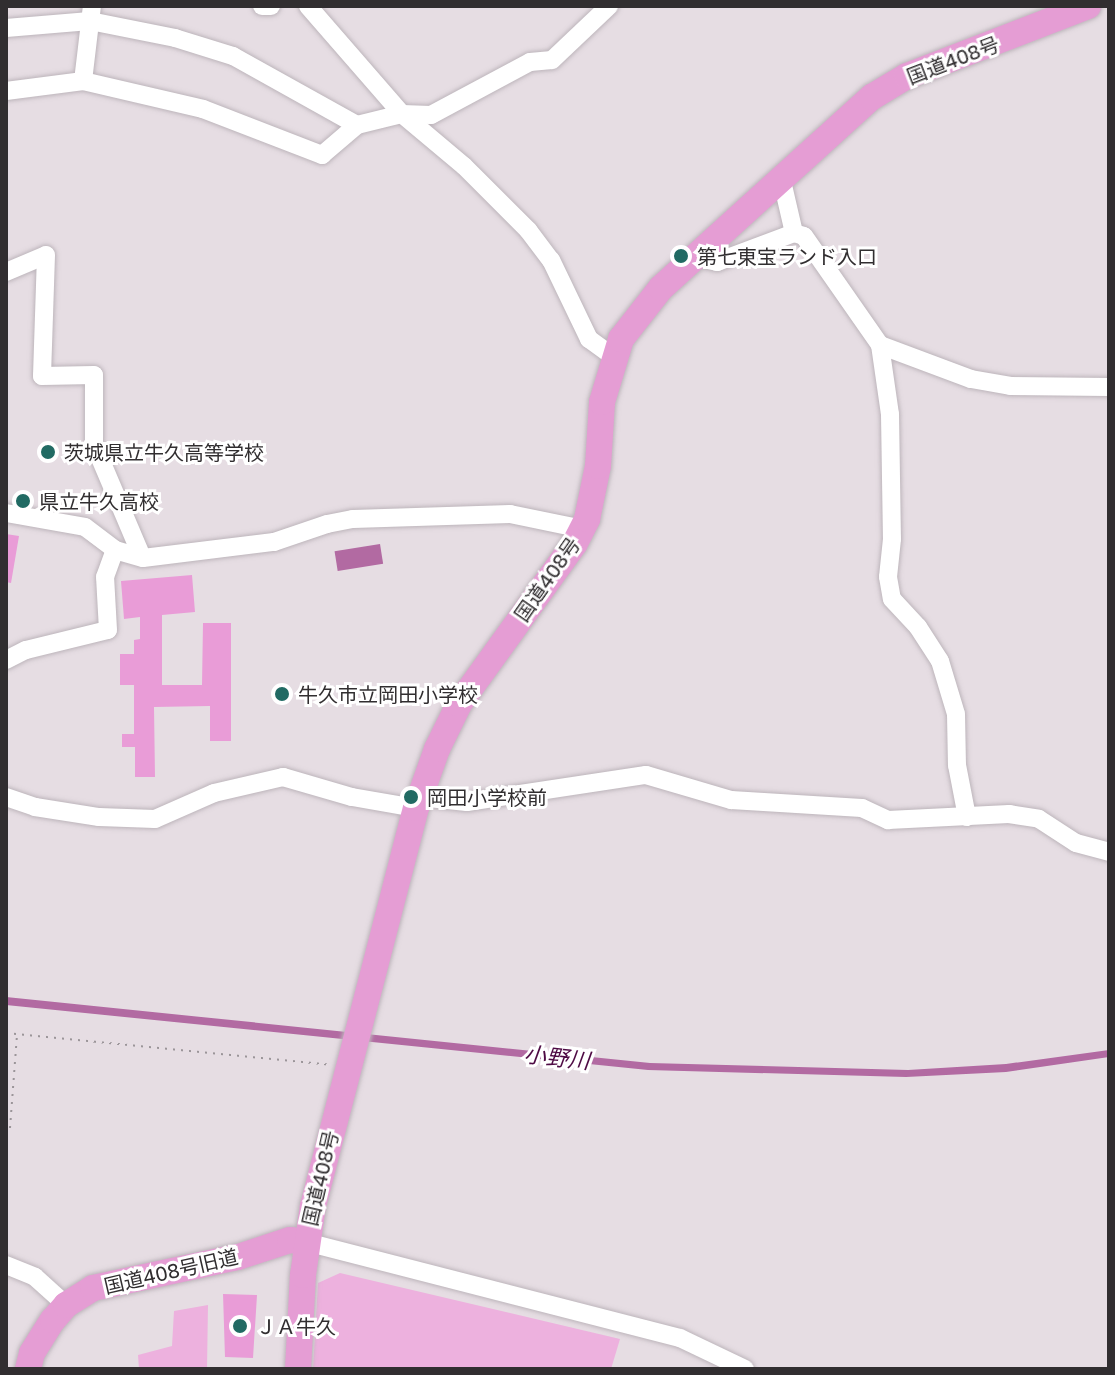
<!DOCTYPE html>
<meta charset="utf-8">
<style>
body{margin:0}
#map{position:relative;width:1115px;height:1375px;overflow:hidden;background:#e6dde3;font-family:"Golos Text","Noto Sans JP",sans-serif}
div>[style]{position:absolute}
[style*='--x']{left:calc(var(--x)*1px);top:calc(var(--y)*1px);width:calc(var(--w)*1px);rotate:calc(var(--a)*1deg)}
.green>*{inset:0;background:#edb1de}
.water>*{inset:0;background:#b26aa2;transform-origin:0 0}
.building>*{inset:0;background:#e99cd7}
.path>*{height:2px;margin-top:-1px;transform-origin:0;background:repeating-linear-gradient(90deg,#9b9599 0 2px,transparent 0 8px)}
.roads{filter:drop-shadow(0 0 2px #bdb5bb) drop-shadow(0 0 2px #bdb5bb)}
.minor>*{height:18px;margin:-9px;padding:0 9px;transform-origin:9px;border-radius:9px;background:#fff}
.highway>*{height:26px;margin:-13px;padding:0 13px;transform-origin:13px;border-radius:13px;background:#e59dd4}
.dots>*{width:22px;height:22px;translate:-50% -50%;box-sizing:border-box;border:4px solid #fff;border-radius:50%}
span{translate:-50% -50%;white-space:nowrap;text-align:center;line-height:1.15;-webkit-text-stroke:6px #fff;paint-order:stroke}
.street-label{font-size:20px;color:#312e30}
.poi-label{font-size:20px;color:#312e30}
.left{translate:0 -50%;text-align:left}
.water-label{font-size:22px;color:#4e0a44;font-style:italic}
.frame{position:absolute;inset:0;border:8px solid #312e30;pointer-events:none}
</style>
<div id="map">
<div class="green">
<i style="clip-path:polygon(340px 1273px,620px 1339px,611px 1369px,313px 1369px,318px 1283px)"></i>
<i style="clip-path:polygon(208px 1305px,207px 1369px,139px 1369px,138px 1355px,172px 1346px,174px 1311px)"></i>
</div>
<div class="water">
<i style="left:380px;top:544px;width:20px;height:46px;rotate:81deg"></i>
<i style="clip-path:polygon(6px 997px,650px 1063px,908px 1070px,1006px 1064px,1109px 1050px,1109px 1057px,1006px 1072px,906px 1077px,648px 1070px,6px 1005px)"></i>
</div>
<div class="building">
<i style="clip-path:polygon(6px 534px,19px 536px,11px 583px,6px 582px)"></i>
<i style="clip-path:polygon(192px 575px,195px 612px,162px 615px,162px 685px,202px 685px,203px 623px,231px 623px,231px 741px,210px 741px,210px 706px,154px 707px,155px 777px,135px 777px,135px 747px,122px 747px,122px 734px,134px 734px,134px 685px,120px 685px,120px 654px,134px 654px,134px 640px,140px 639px,140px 617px,124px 619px,121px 581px)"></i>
<i style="clip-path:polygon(223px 1294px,257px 1295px,253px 1358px,225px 1357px)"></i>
</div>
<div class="path">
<i style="--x:6;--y:1033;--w:326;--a:5.6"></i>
<i style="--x:6;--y:1134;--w:7;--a:-56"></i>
<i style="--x:10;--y:1128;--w:94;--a:-85.7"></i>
</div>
<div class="roads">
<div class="minor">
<i style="--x:262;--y:6;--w:9;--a:0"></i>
<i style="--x:308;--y:6;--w:143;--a:49"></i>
<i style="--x:402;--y:114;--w:81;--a:40"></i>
<i style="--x:464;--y:166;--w:91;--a:45"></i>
<i style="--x:528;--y:230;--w:38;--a:53"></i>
<i style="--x:551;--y:260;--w:88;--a:64.3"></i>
<i style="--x:589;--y:339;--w:31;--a:36"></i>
<i style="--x:6;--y:28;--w:84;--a:-4.8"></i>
<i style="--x:90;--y:21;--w:87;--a:11.3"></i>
<i style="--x:175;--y:38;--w:61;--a:17.2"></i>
<i style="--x:233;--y:56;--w:142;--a:29.1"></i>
<i style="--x:83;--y:81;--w:76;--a:-83.2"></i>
<i style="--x:6;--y:91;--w:78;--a:-7.4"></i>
<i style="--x:83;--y:81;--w:123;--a:13.1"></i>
<i style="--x:203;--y:109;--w:128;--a:21.1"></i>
<i style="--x:322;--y:155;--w:46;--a:-40.6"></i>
<i style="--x:357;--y:125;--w:46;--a:-13.7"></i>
<i style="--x:402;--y:114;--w:29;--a:2"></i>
<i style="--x:431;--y:115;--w:112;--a:-28.2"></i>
<i style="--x:530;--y:62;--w:22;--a:-5"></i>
<i style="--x:552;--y:60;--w:79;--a:-43.5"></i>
<i style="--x:782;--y:181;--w:53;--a:77"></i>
<i style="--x:794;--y:233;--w:10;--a:17"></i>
<i style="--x:804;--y:236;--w:133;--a:55.1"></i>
<i style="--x:880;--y:345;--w:97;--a:20.5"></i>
<i style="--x:971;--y:379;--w:40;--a:10"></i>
<i style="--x:1010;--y:386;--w:99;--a:0.6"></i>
<i style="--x:694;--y:257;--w:24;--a:12"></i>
<i style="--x:717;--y:262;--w:82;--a:-20.6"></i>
<i style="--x:6;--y:272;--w:43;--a:-23"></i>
<i style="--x:46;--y:255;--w:121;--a:91.9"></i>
<i style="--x:42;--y:376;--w:52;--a:-1.1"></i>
<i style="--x:94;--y:375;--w:69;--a:90"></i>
<i style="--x:94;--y:444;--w:123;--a:67"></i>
<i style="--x:880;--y:345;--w:70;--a:81.8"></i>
<i style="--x:890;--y:414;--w:125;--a:89.1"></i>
<i style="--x:892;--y:539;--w:38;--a:96"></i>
<i style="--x:888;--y:577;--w:22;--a:80"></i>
<i style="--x:892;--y:599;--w:38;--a:47"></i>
<i style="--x:918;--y:627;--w:40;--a:57.1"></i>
<i style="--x:940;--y:661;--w:55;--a:73.2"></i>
<i style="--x:956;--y:714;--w:51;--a:88.9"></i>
<i style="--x:957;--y:765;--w:53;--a:79.1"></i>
<i style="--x:6;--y:513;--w:80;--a:10"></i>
<i style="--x:85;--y:527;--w:38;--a:37"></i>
<i style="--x:115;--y:550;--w:29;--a:16"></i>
<i style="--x:143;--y:558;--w:132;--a:-7"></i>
<i style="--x:274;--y:542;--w:56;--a:-18.8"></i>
<i style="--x:327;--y:524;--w:26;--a:-11"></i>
<i style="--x:353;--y:519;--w:157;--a:-1.8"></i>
<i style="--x:510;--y:514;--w:75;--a:11.6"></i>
<i style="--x:6;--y:660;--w:22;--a:-27"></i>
<i style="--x:26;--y:650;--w:84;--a:-13.7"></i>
<i style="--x:108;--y:630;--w:53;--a:-93.2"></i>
<i style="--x:105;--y:577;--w:29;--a:-70"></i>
<i style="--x:6;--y:797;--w:31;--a:19"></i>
<i style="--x:35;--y:807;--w:65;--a:8.9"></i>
<i style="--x:99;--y:817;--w:56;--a:2"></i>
<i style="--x:155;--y:819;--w:64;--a:-23.8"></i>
<i style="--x:214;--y:793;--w:71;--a:-13.1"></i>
<i style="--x:283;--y:777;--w:72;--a:16.2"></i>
<i style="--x:352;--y:797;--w:65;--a:9.8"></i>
<i style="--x:419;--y:797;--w:48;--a:5.9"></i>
<i style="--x:467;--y:802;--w:181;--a:-8.6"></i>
<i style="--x:646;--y:775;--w:89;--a:16.4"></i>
<i style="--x:731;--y:800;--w:131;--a:3.5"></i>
<i style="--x:862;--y:808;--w:29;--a:25"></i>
<i style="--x:888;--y:820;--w:121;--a:-2.8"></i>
<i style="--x:1009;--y:814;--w:30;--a:9"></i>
<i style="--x:1039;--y:819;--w:44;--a:33"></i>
<i style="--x:1076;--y:843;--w:34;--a:15"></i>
<i style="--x:306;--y:1242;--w:386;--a:14.4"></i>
<i style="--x:680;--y:1338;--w:72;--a:25.5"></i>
<i style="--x:6;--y:1265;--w:31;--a:22"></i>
<i style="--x:35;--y:1277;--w:42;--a:42.1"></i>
</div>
<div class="highway">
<i style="--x:28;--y:1369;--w:16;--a:-76"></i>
<i style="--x:32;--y:1353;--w:39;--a:-58"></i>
<i style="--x:53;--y:1320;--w:20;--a:-49"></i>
<i style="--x:66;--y:1305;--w:32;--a:-32"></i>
<i style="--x:93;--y:1288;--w:148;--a:-12.1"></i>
<i style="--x:238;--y:1257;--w:55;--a:-18.1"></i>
<i style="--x:290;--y:1240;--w:16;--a:7"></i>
<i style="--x:298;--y:1369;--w:94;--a:-87"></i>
<i style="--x:303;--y:1275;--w:70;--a:-81.8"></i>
<i style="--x:313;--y:1206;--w:411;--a:-75.5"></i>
<i style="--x:416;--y:808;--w:63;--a:-70.4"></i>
<i style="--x:437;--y:749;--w:50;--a:-63.9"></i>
<i style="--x:459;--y:704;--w:198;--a:-54.2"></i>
<i style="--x:575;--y:543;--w:27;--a:-63"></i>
<i style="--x:587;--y:519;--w:54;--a:-78.3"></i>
<i style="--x:598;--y:466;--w:64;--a:-86.4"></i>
<i style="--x:602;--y:402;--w:66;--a:-73.2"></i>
<i style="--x:621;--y:339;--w:65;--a:-51.9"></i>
<i style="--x:661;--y:288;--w:285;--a:-42.2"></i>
<i style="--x:872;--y:97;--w:41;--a:-31"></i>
<i style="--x:907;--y:76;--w:194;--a:-21.1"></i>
</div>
</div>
<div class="dots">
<i style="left:681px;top:256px;background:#216a63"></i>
<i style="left:48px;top:452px;background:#216a63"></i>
<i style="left:23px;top:501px;background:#216a63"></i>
<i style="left:282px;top:694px;background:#216a63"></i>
<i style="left:411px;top:797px;background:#216a63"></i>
<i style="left:240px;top:1326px;background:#216a63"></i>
</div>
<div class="street-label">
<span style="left:953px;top:60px;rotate:-21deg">国道408号</span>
<span style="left:547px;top:579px;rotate:-55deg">国道408号</span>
<span style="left:320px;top:1178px;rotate:-77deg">国道408号</span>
<span style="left:171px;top:1271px;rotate:-13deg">国道408号旧道</span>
</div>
<div class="poi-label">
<span class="left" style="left:697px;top:256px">第七東宝ランド入口</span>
<span class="left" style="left:64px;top:452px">茨城県立牛久高等学校</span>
<span class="left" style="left:39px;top:501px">県立牛久高校</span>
<span class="left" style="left:298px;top:694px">牛久市立岡田小学校</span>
<span class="left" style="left:427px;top:797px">岡田小学校前</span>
<span class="left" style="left:256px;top:1326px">ＪＡ牛久</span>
</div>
<div class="water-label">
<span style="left:557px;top:1057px;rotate:6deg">小野川</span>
</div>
<div class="frame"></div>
</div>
